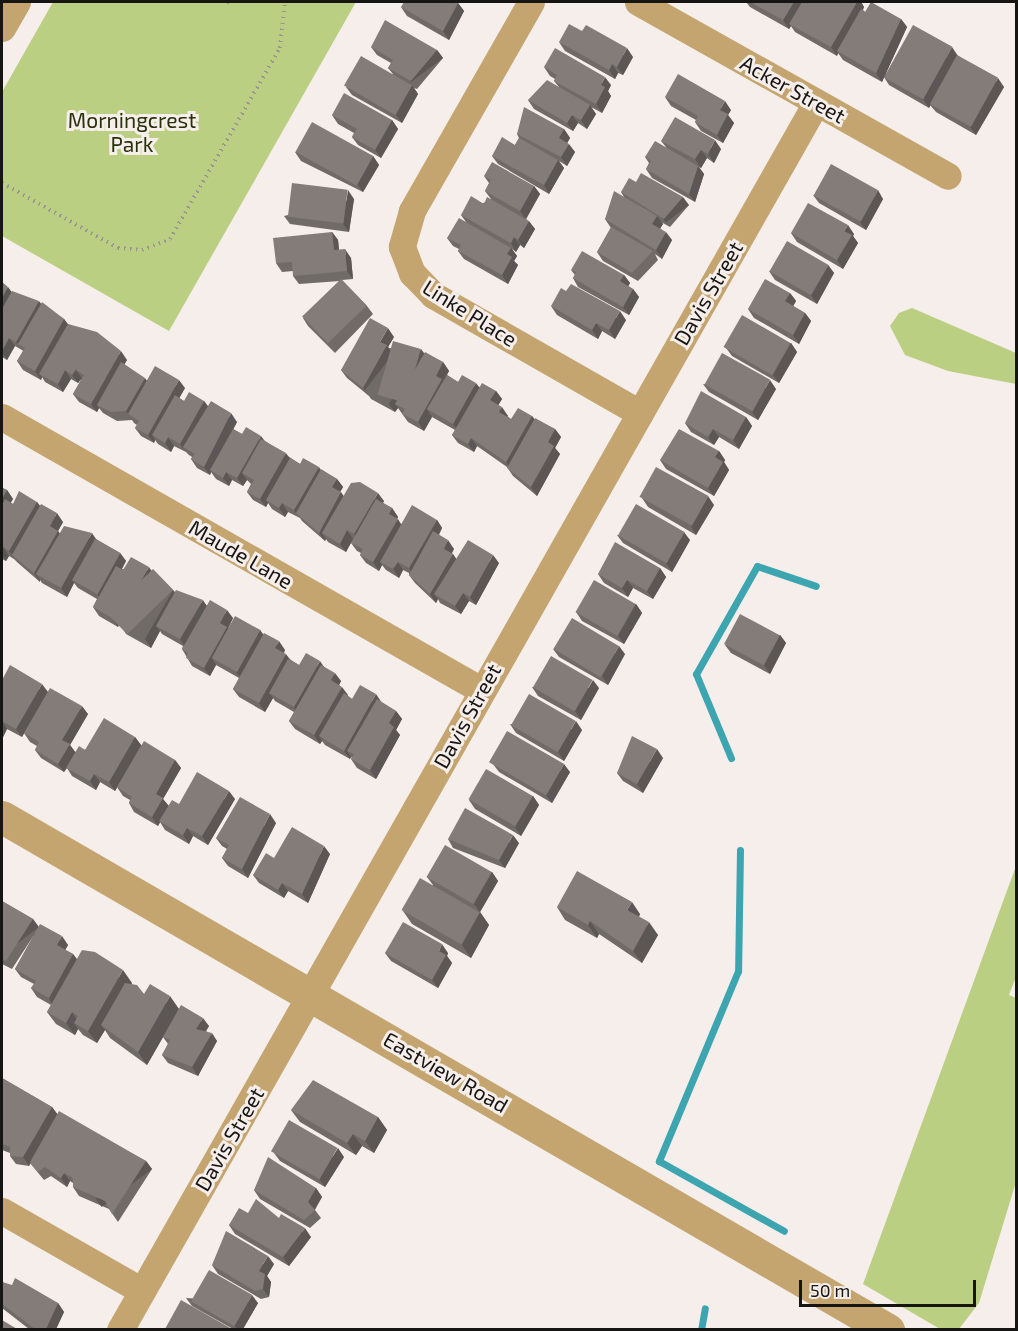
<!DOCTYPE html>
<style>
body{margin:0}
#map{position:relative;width:1018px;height:1331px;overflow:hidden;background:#f5eeea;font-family:"Exo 2",sans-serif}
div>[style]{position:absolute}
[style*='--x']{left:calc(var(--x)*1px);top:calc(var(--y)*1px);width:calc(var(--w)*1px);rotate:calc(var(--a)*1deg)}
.green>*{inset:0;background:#bbcf82}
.stream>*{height:7px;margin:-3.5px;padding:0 3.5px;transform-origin:3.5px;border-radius:3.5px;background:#3da5af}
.path>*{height:4px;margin-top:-2px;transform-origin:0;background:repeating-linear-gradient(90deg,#9a9592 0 1.5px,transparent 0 6px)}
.minor>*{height:27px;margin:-13.5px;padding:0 13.5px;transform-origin:13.5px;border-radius:13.5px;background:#c4a56f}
.tertiary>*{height:33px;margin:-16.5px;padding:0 16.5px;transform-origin:16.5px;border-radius:16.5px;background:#c4a56f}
.wall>*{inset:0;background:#716b68}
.shaded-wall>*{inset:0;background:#5c5755;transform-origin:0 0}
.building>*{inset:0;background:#837c79;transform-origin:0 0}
span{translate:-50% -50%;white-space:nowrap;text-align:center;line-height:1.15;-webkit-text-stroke:6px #f5eeea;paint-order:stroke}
.street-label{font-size:21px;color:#171513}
.park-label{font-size:21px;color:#29310b}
.frame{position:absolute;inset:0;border:3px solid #171513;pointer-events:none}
.scale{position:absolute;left:799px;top:1280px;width:177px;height:27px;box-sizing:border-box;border:3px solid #171513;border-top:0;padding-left:8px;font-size:18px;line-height:21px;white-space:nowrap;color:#171513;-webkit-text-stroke:4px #f5eeea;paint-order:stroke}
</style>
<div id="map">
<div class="green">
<i style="clip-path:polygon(53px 2px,356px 2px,169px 331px,2px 236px,2px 92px)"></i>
<i style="clip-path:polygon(912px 308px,1016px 353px,1016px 384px,948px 371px,905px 355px,890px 326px,899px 313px)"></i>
<i style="clip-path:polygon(1016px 866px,1016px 977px,1009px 995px,1016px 998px,1016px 1182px,979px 1303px,959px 1329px,940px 1329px,863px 1284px)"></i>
</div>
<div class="stream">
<i style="--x:731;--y:758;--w:91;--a:-112.6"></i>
<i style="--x:696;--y:674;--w:124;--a:-60.5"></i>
<i style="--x:757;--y:566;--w:62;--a:18.7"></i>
<i style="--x:740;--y:850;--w:121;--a:90.9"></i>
<i style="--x:738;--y:971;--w:206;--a:112.6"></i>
<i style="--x:659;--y:1161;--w:143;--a:29.2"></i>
<i style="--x:701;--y:1330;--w:22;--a:-80"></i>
</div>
<div class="path">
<i style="--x:227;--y:3;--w:2;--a:-27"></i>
<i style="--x:2;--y:183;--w:133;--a:29.3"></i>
<i style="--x:118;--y:248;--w:24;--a:5"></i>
<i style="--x:142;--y:250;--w:30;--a:-21"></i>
<i style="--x:170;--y:239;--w:220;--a:-60.1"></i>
<i style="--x:280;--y:48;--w:46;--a:-83.8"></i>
</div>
<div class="minor">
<i style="--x:531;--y:2;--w:241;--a:119.7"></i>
<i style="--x:412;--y:211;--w:37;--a:106"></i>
<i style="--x:402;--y:247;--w:28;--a:69"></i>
<i style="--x:412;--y:273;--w:30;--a:46"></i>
<i style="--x:433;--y:295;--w:238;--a:29.7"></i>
<i style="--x:638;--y:2;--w:355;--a:29.3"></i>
<i style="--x:2;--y:28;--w:30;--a:-60"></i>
<i style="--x:2;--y:417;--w:551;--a:29.68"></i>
<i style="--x:2;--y:1211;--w:161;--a:29.7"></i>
<i style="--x:120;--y:1330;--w:1411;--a:-60.44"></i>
</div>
<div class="tertiary">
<i style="--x:2;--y:817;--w:1024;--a:30.07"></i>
</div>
<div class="wall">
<i style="clip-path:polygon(746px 2px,861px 2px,864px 7px,863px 10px,865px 12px,901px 19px,907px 27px,886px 73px,957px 55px,1004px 87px,976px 135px,936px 112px,930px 105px,929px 108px,889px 85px,884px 77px,882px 82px,843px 60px,838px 53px,837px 56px,795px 32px,791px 26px,789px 29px,750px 7px)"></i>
<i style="clip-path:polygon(458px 3px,464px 11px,449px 40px,407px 16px,401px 7px)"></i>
<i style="clip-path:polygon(559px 42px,633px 57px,623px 75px,618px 73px,615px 79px,565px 51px)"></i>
<i style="clip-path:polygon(371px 47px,437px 50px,443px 58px,417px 89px,414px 88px,418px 94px,402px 123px,352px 95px,346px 87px,393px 74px,388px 68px,391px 63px,377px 55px)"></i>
<i style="clip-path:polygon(544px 67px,611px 85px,608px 91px,611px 96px,602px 113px,591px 107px,596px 114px,587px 129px,578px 123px,573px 131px,534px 109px,528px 100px,559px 87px,554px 81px,555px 79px,550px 76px)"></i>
<i style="clip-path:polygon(665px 97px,731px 110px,728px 115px,734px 123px,723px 143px,701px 131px,695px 122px,696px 120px,671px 106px)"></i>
<i style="clip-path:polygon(332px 115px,392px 120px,398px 129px,381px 158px,358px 145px,352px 137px,354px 133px,338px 124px)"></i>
<i style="clip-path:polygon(564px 129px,570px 138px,567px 143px,575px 152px,567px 166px,559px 161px,564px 168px,549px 194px,498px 164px,492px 156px,515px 145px,519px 138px,517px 134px)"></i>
<i style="clip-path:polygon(661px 141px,721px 149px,714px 163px,707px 158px,701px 168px,699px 167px,704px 174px,695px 202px,652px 178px,646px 169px,649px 163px,645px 157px,666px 147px)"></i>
<i style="clip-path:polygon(295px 152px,373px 156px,379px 165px,363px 192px,301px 161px)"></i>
<i style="clip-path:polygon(484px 176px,534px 186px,540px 194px,526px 219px,535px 229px,524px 248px,520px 245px,516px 252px,512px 249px,517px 256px,514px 261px,518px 265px,508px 284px,464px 259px,458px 251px,459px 249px,453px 246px,447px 238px,466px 222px,461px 215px,491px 199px,485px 191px,489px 183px)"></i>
<i style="clip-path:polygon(636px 182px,689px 205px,670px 227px,661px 222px,663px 224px,660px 228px,672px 240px,662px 259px,655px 254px,658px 260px,638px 281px,603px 261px,597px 252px,611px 228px,605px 219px,624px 197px,621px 192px)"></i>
<i style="clip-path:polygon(813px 195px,883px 199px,866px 230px,819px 203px)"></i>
<i style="clip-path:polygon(354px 199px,349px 232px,290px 224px,284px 216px)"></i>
<i style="clip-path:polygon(332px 232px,338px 240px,339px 250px,351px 258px,353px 279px,342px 280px,367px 306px,373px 314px,335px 353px,308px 326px,303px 318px,340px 281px,299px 284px,293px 276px,293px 271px,282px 272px,276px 263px)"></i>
<i style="clip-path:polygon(791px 233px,854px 234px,853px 236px,858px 243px,843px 269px,797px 242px)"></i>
<i style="clip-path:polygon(828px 265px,834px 273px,817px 304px,775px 280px,769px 271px)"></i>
<i style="clip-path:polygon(571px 270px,624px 275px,630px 283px,628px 286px,633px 289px,639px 297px,629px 315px,578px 287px,573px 278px,575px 275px)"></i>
<i style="clip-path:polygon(2px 282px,11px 292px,40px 303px,64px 319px,68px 324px,127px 360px,124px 364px,147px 381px,185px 388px,179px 398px,184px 401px,204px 401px,208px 406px,237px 422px,233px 429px,242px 434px,265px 441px,300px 464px,321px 470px,337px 479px,343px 487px,340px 492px,343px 496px,384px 501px,383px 503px,392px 508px,398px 517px,397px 519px,401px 524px,437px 520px,442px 528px,439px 535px,454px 549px,452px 553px,456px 559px,499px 563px,476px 605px,469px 601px,461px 614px,440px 603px,438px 599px,436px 603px,415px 583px,409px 575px,409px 573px,403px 570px,399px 578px,386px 570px,382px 565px,379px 571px,366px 563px,360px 555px,361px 553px,357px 551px,351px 543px,353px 539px,346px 552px,328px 542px,326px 539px,325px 541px,302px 521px,300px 518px,288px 512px,285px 517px,272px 509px,268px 503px,266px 507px,253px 500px,247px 492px,251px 484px,247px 480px,243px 486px,232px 480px,229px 486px,216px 479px,211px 472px,210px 475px,197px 468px,191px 459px,192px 457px,189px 455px,186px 452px,174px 446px,171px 452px,158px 444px,155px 440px,154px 443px,141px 436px,135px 428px,137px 425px,134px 423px,132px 420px,117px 421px,103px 413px,99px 408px,97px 412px,79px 402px,73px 394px,82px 378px,78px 383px,71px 379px,63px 392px,45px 382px,42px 377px,41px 380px,23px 370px,17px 361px,23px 351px,22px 350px,15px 346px,7px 360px,2px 357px)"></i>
<i style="clip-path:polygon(790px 293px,796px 301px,793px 306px,805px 313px,811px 321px,799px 344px,754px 318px,748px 309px)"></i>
<i style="clip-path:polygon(551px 306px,626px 320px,615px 339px,602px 331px,598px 339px,557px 315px)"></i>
<i style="clip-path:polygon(394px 337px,388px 347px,389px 348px,424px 353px,443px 362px,449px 371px,447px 375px,458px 382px,496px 391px,502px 399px,498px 405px,508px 416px,507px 416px,511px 419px,532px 416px,534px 419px,555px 429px,561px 437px,555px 448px,560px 454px,537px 496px,513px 476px,507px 467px,477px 446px,474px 452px,458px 443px,452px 435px,455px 430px,432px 417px,424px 431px,408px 422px,398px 408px,395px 412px,371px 399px,369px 396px,347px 378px,341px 370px)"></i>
<i style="clip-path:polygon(791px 343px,797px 352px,779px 383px,732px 356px,726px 348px)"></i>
<i style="clip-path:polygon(703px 384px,776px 389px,758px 420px,709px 392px)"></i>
<i style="clip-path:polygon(746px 417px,752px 426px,739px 449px,719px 437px,714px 445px,691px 432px,685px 423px)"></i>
<i style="clip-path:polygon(719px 451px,725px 460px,724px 462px,729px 470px,714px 496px,666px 469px,660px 460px)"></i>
<i style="clip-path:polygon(2px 485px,3px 488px,7px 490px,13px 499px,10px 502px,13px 504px,37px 502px,40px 506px,63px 522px,58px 531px,60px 534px,96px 539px,120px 553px,126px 561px,122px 569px,151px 571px,175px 592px,206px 605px,233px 618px,228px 629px,260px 630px,263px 634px,285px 650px,284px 653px,291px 660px,299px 665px,323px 666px,341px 681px,339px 685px,348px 696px,352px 699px,381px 702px,396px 711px,402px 719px,396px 730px,400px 735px,376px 779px,357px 768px,351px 759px,352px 758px,351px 757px,350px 759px,325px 745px,322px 741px,320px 744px,295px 729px,289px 721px,294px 712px,275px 701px,273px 698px,265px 712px,239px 697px,233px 689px,239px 678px,216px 665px,210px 676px,192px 666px,182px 649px,183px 646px,162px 634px,160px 631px,151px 648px,126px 634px,121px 625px,122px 623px,120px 622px,118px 627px,99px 616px,93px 607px,97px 599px,78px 588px,74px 583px,67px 597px,42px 583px,40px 580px,40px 582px,18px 563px,14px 559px,9px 556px,6px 561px,2px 559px)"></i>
<i style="clip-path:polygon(642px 498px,714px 505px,696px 535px,648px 507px)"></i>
<i style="clip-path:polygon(617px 535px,690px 540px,672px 572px,623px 543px)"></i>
<i style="clip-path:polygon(660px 568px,666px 577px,653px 599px,633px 588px,628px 597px,604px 583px,598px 574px)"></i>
<i style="clip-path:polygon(636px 604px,642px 613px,624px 644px,582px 621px,576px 612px)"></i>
<i style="clip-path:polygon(780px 635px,786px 643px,770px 674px,731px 653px,725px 645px)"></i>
<i style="clip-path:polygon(553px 649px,625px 654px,608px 685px,559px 657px)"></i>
<i style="clip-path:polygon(2px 680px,48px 692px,88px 714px,70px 745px,75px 752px,135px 737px,141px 745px,175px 760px,181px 768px,163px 799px,168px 806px,179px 804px,235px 799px,208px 845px,193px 836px,189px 844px,165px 830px,160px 822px,158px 826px,134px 812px,129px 803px,130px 800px,123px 796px,117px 787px,125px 773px,115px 791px,100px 782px,96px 790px,72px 776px,67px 768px,64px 772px,41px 758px,35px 750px,37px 746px,30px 742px,24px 733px,22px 737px,7px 729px,3px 737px,2px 736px)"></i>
<i style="clip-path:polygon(532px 687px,599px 688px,581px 720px,538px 696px)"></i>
<i style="clip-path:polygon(510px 724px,582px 730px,564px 761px,516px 733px)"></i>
<i style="clip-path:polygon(663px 758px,643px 793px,623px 781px,617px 773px)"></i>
<i style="clip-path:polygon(493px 764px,570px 772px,552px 803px,499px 772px)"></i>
<i style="clip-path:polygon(533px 796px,539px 805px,521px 836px,475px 809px,469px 800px)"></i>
<i style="clip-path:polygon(276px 823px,248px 878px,228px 866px,222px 858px,227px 849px,222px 846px,216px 838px)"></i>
<i style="clip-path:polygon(448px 839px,519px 843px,505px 868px,453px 848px)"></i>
<i style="clip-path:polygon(330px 854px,308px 903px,288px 891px,284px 898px,259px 883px,253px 875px,274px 858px)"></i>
<i style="clip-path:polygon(492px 872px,498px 881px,480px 912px,489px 925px,471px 958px,412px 924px,403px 911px,433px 885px,427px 877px)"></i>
<i style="clip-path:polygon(2px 901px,33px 919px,38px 927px,68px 945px,65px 950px,73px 954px,77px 959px,132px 983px,131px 984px,144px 994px,179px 1009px,209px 1026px,206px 1031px,217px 1041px,198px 1076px,168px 1063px,162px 1055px,168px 1044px,163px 1037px,174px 1018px,147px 1065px,110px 1038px,105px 1030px,97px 1043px,83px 1035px,78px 1029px,75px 1035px,56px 1024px,47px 1012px,51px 1005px,37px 997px,31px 988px,34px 984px,21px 977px,15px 969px,34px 935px,12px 969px,2px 964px)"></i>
<i style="clip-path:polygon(557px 907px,640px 914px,639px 917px,658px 935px,642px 963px,599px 934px,597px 938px,565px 920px)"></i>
<i style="clip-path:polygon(385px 953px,448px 953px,447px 956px,452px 963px,438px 988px,391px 961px)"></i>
<i style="clip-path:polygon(2px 1078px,52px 1107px,57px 1114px,146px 1161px,152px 1169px,118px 1222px,109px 1209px,79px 1196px,73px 1187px,73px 1183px,70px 1181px,67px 1187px,51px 1176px,44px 1180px,30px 1163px,29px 1166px,16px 1164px,10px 1156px,10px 1153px,2px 1150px)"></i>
<i style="clip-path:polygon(291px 1110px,378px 1117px,387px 1130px,374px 1153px,362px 1146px,356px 1155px,300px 1122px)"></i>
<i style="clip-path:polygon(274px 1153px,344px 1157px,325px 1187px,280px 1161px)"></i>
<i style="clip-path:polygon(316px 1188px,322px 1197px,315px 1210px,321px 1218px,310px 1228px,260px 1199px,254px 1190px)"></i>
<i style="clip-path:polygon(248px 1213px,279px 1218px,311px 1237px,289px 1266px,235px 1234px,229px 1225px)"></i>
<i style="clip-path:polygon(274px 1264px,267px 1276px,271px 1282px,269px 1297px,261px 1299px,218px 1274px,212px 1265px)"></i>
<i style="clip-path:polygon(2px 1282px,58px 1303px,64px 1312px,56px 1329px,29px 1329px,2px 1308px)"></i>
<i style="clip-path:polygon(186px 1298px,258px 1303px,243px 1329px,233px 1329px,192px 1306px)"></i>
</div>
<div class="shaded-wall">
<i style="clip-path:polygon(794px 2px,805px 2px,789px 24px,791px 26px,789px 29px,783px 20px)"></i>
<i style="clip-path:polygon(857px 2px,861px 2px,864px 7px,839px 52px,837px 51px,838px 53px,837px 56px,831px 47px)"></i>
<i style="clip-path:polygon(458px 3px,464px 11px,449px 40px,443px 31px)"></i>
<i style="clip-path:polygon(901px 19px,907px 27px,882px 82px,876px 73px)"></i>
<i style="clip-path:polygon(952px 47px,958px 56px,929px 108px,923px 99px)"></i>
<i style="clip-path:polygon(627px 48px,633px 57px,623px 75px,617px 67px)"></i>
<i style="left:437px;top:50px;width:10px;height:40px;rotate:53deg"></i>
<i style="clip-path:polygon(612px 64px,618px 73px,615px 79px,609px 70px)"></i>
<i style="clip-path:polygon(605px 77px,611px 85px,608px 91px,611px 96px,602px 113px,596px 104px,601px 85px)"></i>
<i style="clip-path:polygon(998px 78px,1004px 87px,976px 135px,970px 127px)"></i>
<i style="clip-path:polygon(412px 85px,418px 94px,402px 123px,396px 115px)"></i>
<i style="clip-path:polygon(725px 101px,731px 110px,728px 115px,734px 123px,723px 143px,717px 135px,720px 110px)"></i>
<i style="clip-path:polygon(590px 105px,596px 114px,587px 129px,581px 120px)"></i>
<i style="clip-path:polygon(572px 115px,578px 123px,573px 131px,567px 123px)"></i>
<i style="clip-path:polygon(392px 120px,398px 129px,381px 158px,375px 150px)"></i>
<i style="clip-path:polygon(564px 129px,570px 138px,565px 147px,559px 138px)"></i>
<i style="clip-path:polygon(715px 140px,721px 149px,714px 163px,708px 154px)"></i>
<i style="clip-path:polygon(569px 144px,575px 152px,567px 166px,561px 157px)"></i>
<i style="clip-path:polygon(701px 150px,707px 158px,701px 168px,695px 159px)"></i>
<i style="clip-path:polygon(373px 156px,379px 165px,363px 192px,357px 184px)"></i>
<i style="clip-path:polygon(558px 160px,564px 168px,549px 194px,544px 185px)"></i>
<i style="clip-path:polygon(698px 166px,704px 174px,695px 202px,689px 194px)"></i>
<i style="clip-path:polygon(534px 186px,540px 194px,526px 219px,520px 211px)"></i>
<i style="clip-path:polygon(348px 190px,354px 199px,349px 232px,343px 224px)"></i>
<i style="clip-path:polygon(878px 190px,883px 199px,866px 230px,860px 222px)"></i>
<i style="left:683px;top:197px;width:10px;height:29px;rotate:53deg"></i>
<i style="clip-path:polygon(657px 216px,663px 224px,658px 232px,652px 224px)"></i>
<i style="clip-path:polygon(529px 221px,535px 229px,524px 248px,518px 240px)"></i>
<i style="clip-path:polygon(848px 225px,854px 234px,853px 236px,858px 243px,843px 269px,837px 260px,844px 231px)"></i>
<i style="clip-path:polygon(332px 232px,338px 240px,340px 259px,334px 250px)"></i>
<i style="clip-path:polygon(666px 232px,672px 240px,662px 259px,656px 250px)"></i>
<i style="clip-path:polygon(514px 237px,520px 245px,516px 252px,511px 243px)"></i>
<i style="clip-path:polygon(511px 248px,517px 256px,514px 261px,518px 265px,508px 284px,502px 275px,507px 254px)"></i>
<i style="clip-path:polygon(345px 249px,351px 258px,353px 279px,347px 271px)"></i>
<i style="clip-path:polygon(828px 265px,834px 273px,817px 304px,811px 295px)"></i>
<i style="clip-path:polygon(624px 275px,630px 283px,626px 290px,620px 281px)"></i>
<i style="clip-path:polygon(8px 287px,14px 295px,2px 317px,2px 298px)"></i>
<i style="clip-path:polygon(633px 289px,639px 297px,629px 315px,623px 307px)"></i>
<i style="clip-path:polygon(790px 293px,796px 301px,791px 310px,785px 301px)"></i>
<i style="clip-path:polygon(39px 301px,45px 310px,18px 344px,16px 342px)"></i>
<i style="clip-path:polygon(620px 311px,626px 320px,615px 339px,609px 330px)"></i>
<i style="clip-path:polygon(805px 313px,811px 321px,799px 344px,793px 335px)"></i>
<i style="clip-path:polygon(64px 319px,70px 328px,39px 374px,42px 377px,41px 380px,35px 371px)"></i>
<i style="clip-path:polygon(596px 323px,602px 331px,598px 339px,592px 330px)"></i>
<i style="clip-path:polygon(388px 328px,394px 337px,388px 347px,393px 354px,365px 390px,369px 396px,363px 388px,380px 342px)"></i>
<i style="clip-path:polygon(9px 338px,15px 346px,7px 360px,2px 352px,2px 351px)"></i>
<i style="clip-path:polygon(791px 343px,797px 352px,779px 383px,773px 375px)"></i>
<i style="clip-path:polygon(421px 349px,427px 357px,395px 404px,398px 408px,395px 412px,389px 404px)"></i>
<i style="clip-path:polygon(121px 351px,127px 360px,100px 406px,97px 405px,99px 408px,97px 412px,91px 404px)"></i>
<i style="clip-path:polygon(443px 362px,449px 371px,427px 409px,432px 417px,424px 431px,418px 422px,436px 376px)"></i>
<i style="clip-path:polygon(79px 365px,76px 370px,82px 378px,78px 383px,72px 375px)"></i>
<i style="clip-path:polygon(65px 370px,71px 379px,63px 392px,58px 384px)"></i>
<i style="clip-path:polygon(145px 378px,151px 387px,129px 415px,126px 411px)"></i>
<i style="clip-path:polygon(179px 380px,185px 388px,157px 438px,152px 435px,155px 440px,154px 443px,148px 435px)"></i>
<i style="clip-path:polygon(770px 380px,776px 389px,758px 420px,752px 412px)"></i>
<i style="clip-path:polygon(476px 383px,482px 391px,459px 432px,453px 424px)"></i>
<i style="clip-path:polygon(496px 391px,502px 399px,496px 409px,490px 400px)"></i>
<i style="clip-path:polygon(204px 401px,210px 410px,183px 447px,186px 452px,180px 444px)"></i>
<i style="clip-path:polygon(502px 407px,508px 416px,505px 420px,499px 412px)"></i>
<i style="clip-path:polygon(231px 413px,237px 422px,212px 471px,210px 470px,211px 472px,210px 475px,204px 467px)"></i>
<i style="clip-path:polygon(532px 416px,538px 424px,512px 470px,506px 462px)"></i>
<i style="clip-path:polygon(746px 417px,752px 426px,739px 449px,733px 440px)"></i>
<i style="clip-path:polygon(555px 429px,561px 437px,555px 448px,560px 454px,537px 496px,531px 487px,548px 442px)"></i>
<i style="clip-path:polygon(713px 429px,719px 437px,714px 445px,708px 437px)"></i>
<i style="clip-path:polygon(261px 436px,267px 444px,242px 473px,247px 480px,243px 486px,237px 478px)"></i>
<i style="clip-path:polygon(168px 437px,174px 446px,171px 452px,165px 443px)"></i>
<i style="clip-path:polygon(471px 438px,477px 446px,474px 452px,468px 444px)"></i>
<i style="clip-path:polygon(719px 451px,725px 460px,724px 462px,729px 470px,714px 496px,708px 488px,715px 457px)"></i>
<i style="clip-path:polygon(286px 453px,292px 462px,266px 500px,268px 503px,266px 507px,260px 499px)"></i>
<i style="clip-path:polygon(319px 467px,324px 475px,296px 513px,294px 510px)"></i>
<i style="clip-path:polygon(226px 472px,232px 480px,229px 486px,223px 478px)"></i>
<i style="clip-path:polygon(337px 479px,343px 487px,338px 496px,332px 487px)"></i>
<i style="clip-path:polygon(7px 490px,13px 499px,2px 518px,2px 499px)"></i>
<i style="clip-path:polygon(341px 492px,347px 501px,322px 533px,326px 539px,325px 541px,319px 533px)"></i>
<i style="clip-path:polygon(378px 493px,384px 501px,360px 543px,354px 534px)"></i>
<i style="clip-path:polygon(708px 496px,714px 505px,696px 535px,691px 526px)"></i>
<i style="clip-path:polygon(37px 502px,43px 510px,13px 556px,9px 551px)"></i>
<i style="clip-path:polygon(282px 503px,288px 512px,285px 517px,279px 508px)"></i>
<i style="clip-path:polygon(392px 508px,398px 517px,395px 523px,389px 514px)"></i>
<i style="clip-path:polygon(57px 513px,63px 522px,58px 531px,64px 539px,36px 574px,40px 580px,40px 582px,34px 573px,50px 526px)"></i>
<i style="clip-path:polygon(398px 519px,403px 528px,380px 562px,382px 565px,379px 571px,373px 562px)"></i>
<i style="clip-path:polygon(437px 520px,442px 528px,415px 577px,409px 568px)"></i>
<i style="clip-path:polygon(347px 530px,353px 539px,346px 552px,340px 544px)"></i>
<i style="clip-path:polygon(684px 532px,690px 540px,672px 572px,666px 563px)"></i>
<i style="clip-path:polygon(92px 533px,98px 542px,72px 580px,74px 583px,67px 597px,61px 588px)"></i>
<i style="clip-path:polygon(448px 540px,454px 549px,449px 557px,444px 549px)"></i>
<i style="clip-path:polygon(3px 547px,9px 556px,6px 561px,2px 555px,2px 550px)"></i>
<i style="clip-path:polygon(120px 553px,126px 561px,103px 602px,97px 594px)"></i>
<i style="clip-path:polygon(453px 554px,459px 563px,434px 594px,438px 599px,436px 603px,430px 594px)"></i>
<i style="clip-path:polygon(493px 555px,499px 563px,476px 605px,470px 597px)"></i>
<i style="clip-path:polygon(398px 562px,403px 570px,399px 578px,393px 569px)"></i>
<i style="clip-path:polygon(149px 567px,155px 576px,127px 625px,121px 616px)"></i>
<i style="clip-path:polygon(660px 568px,666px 577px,653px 599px,647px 591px)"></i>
<i style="clip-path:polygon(627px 580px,633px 588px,628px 597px,622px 588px)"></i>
<i style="clip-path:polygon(173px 590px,179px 598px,156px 626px,160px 631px,151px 648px,145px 639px)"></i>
<i style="clip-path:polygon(463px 593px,469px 601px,461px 614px,455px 606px)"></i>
<i style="clip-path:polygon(203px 600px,208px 608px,186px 648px,180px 639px)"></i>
<i style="clip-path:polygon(636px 604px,642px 613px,624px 644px,618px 636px)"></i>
<i style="clip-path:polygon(227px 610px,233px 618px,228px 628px,233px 636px,212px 658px,216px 665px,210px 676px,204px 668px,220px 623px)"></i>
<i style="clip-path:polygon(114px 613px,120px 622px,118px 627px,112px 618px)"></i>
<i style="clip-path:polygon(260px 630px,266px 639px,242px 680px,236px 672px)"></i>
<i style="clip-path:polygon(780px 635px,786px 643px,770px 674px,764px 665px)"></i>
<i style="clip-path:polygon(279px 641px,285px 650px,281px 657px,275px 648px)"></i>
<i style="clip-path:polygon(619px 646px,625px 654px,608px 685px,602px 676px)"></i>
<i style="clip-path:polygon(286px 654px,292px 663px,269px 693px,273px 698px,265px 712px,259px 703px)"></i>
<i style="clip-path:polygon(320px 661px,326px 670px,300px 715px,294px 707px)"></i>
<i style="clip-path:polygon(335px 673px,341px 681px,337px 689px,331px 680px)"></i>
<i style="clip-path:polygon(593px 680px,599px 688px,581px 720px,575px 711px)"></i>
<i style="clip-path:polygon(42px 684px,48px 692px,22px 737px,16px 729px)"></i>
<i style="clip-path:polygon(342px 687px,348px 695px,323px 739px,319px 736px,322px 741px,320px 744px,314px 735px)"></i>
<i style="clip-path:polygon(376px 694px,382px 703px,347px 751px,351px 757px,350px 759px,344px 751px)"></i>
<i style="clip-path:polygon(82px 706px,88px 714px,70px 745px,76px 753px,64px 772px,58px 764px,62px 740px)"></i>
<i style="clip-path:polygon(396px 711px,402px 719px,396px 730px,400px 735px,376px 779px,370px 770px,389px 723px)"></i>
<i style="clip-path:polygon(2px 721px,7px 729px,3px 737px,2px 735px)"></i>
<i style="clip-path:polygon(576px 721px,582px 730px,564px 761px,558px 752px)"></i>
<i style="clip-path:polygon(135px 737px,141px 745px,115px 791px,109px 782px)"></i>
<i style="clip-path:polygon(657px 749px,663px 758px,643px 793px,637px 784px)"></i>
<i style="clip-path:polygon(175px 760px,181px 768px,163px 799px,169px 806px,158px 826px,152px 817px,156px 794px)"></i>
<i style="clip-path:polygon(564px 764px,570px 772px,552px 803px,546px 795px)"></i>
<i style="clip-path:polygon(94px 774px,100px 782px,96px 790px,90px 781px)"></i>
<i style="clip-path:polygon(229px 791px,235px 799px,208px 845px,202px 836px)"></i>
<i style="clip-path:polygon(533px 796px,539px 805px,521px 836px,515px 827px)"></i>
<i style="clip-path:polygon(270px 814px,276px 823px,248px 878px,242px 869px)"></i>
<i style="clip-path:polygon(187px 828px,193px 836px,189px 844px,183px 835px)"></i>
<i style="clip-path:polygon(513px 835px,519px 843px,505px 868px,499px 860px)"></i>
<i style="clip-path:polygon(324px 846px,330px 854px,308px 903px,302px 894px)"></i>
<i style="clip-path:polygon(492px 872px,498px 881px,480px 912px,474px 904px)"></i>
<i style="clip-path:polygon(282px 883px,288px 891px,284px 898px,278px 890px)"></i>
<i style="clip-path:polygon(632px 902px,640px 914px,636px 922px,627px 910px)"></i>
<i style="clip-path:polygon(480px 912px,489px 925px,471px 958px,462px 945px)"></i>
<i style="left:33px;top:919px;width:10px;height:50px;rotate:53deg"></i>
<i style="clip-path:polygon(590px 921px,599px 934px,597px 938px,588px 925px)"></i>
<i style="clip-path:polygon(649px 922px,658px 935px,642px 963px,633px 951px)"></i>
<i style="clip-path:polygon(62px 936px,68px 945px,63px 954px,57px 945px)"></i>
<i style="clip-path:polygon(442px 944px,448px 953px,447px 956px,452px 963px,438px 988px,432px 980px,439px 951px)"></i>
<i style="clip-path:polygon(73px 954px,79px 963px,54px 1007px,49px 998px)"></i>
<i style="clip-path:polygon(123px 970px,132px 983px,106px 1028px,101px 1025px,105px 1030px,97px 1043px,88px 1031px)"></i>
<i style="clip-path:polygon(170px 996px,179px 1009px,147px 1065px,138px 1052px)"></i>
<i style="clip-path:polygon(72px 1012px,80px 1025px,74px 1023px,78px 1029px,75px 1035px,66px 1023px)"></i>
<i style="clip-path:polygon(203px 1018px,209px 1026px,202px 1037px,196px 1029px)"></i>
<i style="clip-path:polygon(212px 1033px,217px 1041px,198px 1076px,192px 1067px)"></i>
<i style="clip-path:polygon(52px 1107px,58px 1115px,29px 1166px,23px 1157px)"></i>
<i style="clip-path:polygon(378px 1117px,387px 1130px,374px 1153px,365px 1141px)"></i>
<i style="clip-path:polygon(353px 1134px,362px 1146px,356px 1155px,347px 1143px)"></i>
<i style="clip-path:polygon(338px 1148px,344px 1157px,325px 1187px,319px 1179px)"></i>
<i style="left:146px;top:1161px;width:10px;height:63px;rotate:53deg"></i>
<i style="clip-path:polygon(64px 1173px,70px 1181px,67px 1187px,61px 1178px)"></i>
<i style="clip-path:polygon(316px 1188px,322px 1197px,314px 1210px,308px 1202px)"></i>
<i style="clip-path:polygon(305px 1228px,311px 1237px,289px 1266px,283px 1257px)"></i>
<i style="clip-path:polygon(268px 1256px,274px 1264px,267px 1276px,271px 1282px,269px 1297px,263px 1289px,259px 1271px)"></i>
<i style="clip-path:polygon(252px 1295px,258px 1303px,243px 1329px,237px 1329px,234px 1325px)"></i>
<i style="clip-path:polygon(58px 1303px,64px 1312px,56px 1329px,46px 1329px)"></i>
</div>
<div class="building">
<i style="clip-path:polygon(404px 2px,456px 2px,458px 3px,443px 31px,401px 7px)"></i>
<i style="clip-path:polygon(750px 2px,794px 2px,783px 20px)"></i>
<i style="clip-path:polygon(802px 2px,857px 2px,831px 47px,789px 24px)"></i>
<i style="clip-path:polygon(871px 2px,901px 19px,876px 73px,837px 51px,861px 9px,865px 12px)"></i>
<i style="clip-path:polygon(385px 20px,437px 50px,411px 81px,388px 68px,393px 60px,371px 47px)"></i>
<i style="clip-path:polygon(569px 24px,582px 31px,586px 25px,627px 48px,617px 67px,612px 64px,609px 70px,559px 42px)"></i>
<i style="left:913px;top:25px;width:45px;height:60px;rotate:29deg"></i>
<i style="clip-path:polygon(555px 48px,605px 77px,601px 85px,605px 87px,596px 104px,554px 81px,557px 75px,544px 67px)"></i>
<i style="left:957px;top:55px;width:47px;height:56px;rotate:29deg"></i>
<i style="left:361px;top:56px;width:59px;height:34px;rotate:30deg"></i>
<i style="clip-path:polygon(678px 74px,725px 101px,720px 110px,728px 114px,717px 135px,695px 122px,698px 116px,665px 97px)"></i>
<i style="clip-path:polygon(547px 80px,590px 105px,581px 120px,572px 115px,567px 123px,528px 100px)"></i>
<i style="clip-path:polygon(344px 93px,392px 120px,375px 150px,352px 137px,357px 129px,332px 115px)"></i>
<i style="clip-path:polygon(524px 107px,564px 129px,559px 138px,569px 144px,561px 157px,517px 134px)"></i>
<i style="clip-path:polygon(675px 117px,715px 140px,708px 154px,701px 150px,695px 159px,661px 141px)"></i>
<i style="left:312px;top:122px;width:70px;height:34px;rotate:29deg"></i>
<i style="clip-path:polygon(502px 137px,515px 145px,519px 138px,558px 160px,544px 185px,492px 156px)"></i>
<i style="clip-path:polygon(655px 141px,698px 166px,689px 194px,646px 169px,651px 161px,645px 157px)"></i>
<i style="clip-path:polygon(492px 162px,534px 186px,520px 211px,485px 191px,491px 180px,484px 176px)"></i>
<i style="left:831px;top:164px;width:54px;height:36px;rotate:29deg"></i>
<i style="clip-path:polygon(641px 173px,683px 197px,664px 219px,621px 192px,629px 178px,636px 182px)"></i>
<i style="left:292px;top:183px;width:56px;height:34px;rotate:7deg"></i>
<i style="clip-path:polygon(614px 191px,657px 216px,652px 224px,666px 232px,656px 250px,605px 219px)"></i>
<i style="clip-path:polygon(471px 196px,484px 204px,487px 197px,529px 221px,518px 240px,514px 237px,511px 243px,461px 215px)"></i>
<i style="clip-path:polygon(808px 203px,848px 225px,844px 231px,852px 235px,837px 260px,791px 233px)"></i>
<i style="clip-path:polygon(459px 218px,511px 248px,507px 254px,512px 257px,502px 275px,458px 251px,461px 245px,447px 238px)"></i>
<i style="clip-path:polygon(611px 227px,653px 251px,632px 273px,597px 252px)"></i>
<i style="clip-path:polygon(332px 232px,334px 250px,345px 249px,347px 271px,293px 276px,292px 262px,276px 263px,273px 238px)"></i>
<i style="left:787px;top:241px;width:48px;height:35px;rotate:30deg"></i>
<i style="clip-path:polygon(582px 251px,624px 275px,620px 281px,633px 289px,623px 307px,573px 278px,576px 272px,571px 270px)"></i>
<i style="left:341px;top:279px;width:37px;height:54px;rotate:46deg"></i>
<i style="clip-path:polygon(765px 279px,790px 293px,785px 301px,805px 313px,793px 335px,748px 309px)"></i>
<i style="clip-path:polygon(2px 282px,8px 287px,2px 298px)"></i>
<i style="clip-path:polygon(571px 284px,620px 311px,609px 330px,596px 323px,592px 330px,551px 306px,561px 288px,566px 291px)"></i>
<i style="clip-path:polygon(12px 291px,39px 301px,16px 342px,9px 338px,2px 351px,2px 309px)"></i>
<i style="clip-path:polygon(42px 302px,64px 319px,35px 371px,17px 361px,25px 348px,18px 344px)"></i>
<i style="left:742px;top:315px;width:56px;height:37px;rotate:30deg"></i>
<i style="clip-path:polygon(370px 318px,388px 328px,380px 342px,387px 345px,363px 388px,341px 370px)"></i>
<i style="clip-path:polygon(68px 324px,97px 332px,121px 351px,91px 404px,73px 394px,84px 375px,76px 370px,79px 365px,72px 375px,65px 370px,58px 384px,39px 374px)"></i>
<i style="left:393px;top:341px;width:29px;height:56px;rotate:16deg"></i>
<i style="clip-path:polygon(425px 352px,443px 362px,436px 376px,442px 379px,418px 422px,402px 414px,405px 409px,395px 404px)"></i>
<i style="left:722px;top:353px;width:55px;height:36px;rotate:29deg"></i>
<i style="clip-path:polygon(121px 362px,145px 378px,126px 411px,111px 412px,97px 405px)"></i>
<i style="clip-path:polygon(155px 366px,179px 380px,148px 435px,135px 428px,139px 421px,128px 414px)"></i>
<i style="clip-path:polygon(447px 375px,458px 382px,462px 375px,476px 383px,453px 424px,427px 409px)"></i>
<i style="clip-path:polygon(482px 383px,496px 391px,490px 400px,502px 407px,499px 412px,511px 419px,518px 408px,532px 416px,506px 462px,471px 438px,468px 444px,452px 435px)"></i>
<i style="clip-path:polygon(701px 391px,746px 417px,733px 440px,713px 429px,708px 437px,685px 423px)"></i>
<i style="clip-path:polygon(189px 392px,204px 401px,180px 444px,168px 437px,165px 443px,152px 435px,175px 395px,184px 401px)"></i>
<i style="clip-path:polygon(211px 401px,231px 413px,204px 467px,191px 459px,195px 454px,183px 447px)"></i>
<i style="clip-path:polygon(535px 418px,555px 429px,548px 442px,554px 446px,531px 487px,507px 468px)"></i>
<i style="clip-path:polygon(246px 427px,261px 436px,237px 478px,226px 472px,223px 478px,210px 470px,233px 429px,242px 434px)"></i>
<i style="clip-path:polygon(679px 429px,719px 451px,715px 457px,723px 462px,708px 488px,660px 460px)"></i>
<i style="clip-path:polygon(261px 439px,286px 453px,260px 499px,247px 492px,254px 480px,242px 473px)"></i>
<i style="clip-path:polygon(290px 458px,300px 464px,303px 458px,319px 467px,294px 510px,282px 503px,279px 508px,266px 500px)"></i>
<i style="left:656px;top:467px;width:60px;height:34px;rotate:29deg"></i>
<i style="clip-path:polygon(321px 469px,337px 479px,332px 487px,341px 492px,319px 533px,296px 513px)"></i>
<i style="clip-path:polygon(360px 482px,378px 493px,354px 534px,347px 530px,340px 544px,322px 533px,351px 483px)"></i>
<i style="clip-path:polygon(2px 488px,7px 490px,2px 499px)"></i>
<i style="clip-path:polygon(19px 491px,37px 502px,9px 551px,3px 547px,2px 550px,2px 505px,5px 499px,13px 504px)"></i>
<i style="clip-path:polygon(376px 499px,392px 508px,389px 514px,398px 519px,373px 562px,360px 555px,363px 549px,351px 543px)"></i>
<i style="clip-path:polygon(41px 504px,57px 513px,50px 526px,58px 531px,34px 573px,12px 555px)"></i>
<i style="left:636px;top:504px;width:56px;height:36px;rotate:30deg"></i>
<i style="clip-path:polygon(412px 505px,437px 520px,409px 568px,398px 562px,393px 569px,380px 562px)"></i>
<i style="clip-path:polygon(64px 526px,92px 533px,61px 588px,36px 574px)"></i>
<i style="clip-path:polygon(433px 531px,448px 540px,444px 549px,453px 554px,430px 594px,409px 575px)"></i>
<i style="left:95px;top:539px;width:29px;height:47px;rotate:29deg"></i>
<i style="clip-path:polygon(468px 540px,493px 555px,470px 597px,463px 593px,455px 606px,434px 594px)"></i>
<i style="clip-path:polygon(615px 542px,660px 568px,647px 591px,627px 580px,622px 588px,598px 574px)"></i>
<i style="clip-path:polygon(131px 557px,149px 567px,121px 616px,114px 613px,112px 618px,93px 607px,116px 566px,123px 570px)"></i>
<i style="left:153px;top:569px;width:29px;height:64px;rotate:46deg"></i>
<i style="left:594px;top:580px;width:48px;height:37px;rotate:30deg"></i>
<i style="clip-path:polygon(176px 590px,203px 600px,180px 639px,156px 626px)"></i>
<i style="clip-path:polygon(210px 600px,227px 610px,220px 623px,227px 627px,204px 668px,186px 658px,188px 653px,182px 649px)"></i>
<i style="left:740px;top:614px;width:45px;height:34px;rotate:28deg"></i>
<i style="left:235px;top:616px;width:29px;height:48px;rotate:29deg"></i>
<i style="left:572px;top:618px;width:55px;height:36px;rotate:31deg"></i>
<i style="clip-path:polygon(264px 633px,279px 641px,275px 648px,286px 654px,259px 703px,233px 689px)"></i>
<i style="clip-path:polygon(306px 653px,320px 661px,294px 707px,269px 693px,288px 659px,299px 665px)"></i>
<i style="left:551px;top:656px;width:48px;height:36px;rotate:30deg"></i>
<i style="clip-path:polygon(10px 665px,42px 684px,16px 729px,2px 721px,2px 680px)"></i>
<i style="clip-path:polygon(321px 665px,335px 673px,331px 680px,342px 687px,314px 735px,289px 721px)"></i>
<i style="clip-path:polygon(360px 685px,376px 694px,344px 751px,319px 736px,344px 693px,352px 699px)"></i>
<i style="clip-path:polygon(50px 688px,82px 706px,62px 740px,70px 744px,58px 764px,35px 750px,39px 742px,24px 733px)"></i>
<i style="left:529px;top:694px;width:54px;height:36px;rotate:30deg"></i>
<i style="clip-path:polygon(377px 699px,396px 711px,389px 723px,394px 727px,370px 770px,351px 759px,354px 754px,347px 751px)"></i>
<i style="clip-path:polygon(104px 718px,135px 737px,109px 782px,94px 774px,90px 781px,66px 768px,79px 746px,85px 750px)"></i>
<i style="left:507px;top:731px;width:66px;height:36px;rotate:30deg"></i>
<i style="clip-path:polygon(632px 736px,657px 749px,637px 784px,617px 773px)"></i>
<i style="clip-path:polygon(144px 741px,175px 760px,156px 794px,163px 798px,152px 817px,129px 803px,132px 797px,117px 787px)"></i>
<i style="left:486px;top:769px;width:54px;height:35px;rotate:30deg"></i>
<i style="clip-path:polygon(197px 772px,229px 791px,202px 836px,187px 828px,183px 835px,159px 821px,172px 800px,179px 804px)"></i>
<i style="clip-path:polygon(240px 797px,270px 814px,242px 869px,222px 858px,229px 845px,216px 838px)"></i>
<i style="clip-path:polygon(465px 808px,513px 835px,499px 860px,448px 839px)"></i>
<i style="clip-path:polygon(292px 827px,324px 846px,302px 894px,282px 883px,278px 890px,253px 875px,266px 853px,274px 858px)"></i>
<i style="left:445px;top:845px;width:54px;height:37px;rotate:30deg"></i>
<i style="clip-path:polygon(577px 871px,632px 902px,627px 910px,649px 922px,633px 951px,590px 921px,588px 925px,557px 907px)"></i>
<i style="left:420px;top:878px;width:69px;height:37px;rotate:30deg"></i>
<i style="clip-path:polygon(2px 901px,33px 919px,6px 961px,2px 959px)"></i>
<i style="clip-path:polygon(403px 922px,442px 944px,439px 951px,446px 955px,432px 980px,385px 953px)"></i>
<i style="clip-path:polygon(40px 924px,62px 936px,57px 945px,73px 954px,49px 998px,31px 988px,36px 981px,15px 969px)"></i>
<i style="clip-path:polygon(82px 950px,95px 952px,123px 970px,88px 1031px,74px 1023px,78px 1016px,72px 1012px,66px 1023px,47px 1012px)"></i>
<i style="clip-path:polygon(125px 983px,137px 985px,144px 994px,150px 984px,170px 996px,138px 1052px,101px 1025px)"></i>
<i style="clip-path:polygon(181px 1005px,203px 1018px,196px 1029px,212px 1033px,192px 1067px,162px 1055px,170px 1040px,163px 1037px)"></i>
<i style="clip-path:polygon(2px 1078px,52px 1107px,23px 1157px,10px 1156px,10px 1147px,2px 1144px)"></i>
<i style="clip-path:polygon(313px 1080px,378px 1117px,365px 1141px,353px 1134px,347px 1143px,291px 1110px)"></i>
<i style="clip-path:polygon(59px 1111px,146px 1161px,112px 1214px,105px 1201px,73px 1187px,73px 1178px,64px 1173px,61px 1178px,45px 1167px,38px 1172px,30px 1162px)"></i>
<i style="left:289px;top:1120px;width:56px;height:36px;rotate:30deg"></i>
<i style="clip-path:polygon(268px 1157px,316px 1188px,308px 1202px,315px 1210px,304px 1220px,254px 1190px)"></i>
<i style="clip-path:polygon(256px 1199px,279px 1218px,281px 1214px,305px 1228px,283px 1257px,229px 1225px,239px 1208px,248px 1213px)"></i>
<i style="clip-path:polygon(226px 1231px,268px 1256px,259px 1271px,265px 1274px,263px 1289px,255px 1291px,212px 1265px)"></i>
<i style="left:209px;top:1270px;width:50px;height:36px;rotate:30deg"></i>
<i style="clip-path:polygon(15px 1278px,58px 1303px,46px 1329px,35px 1329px,2px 1304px,2px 1282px,12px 1285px)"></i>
<i style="clip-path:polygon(181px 1300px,232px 1329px,165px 1329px)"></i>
<i style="clip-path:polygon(2px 1320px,17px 1329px,2px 1329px)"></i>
</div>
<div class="street-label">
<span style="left:793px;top:89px;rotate:29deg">Acker Street</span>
<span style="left:708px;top:293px;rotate:-60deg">Davis Street</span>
<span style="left:470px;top:313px;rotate:32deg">Linke Place</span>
<span style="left:241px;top:554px;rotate:30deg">Maude Lane</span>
<span style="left:467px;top:716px;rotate:-61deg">Davis Street</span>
<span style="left:446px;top:1072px;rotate:30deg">Eastview Road</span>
<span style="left:229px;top:1139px;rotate:-60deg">Davis Street</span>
</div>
<div class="park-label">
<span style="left:132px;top:132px">Morningcrest<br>Park</span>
</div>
<div class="frame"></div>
<div class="scale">50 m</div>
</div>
